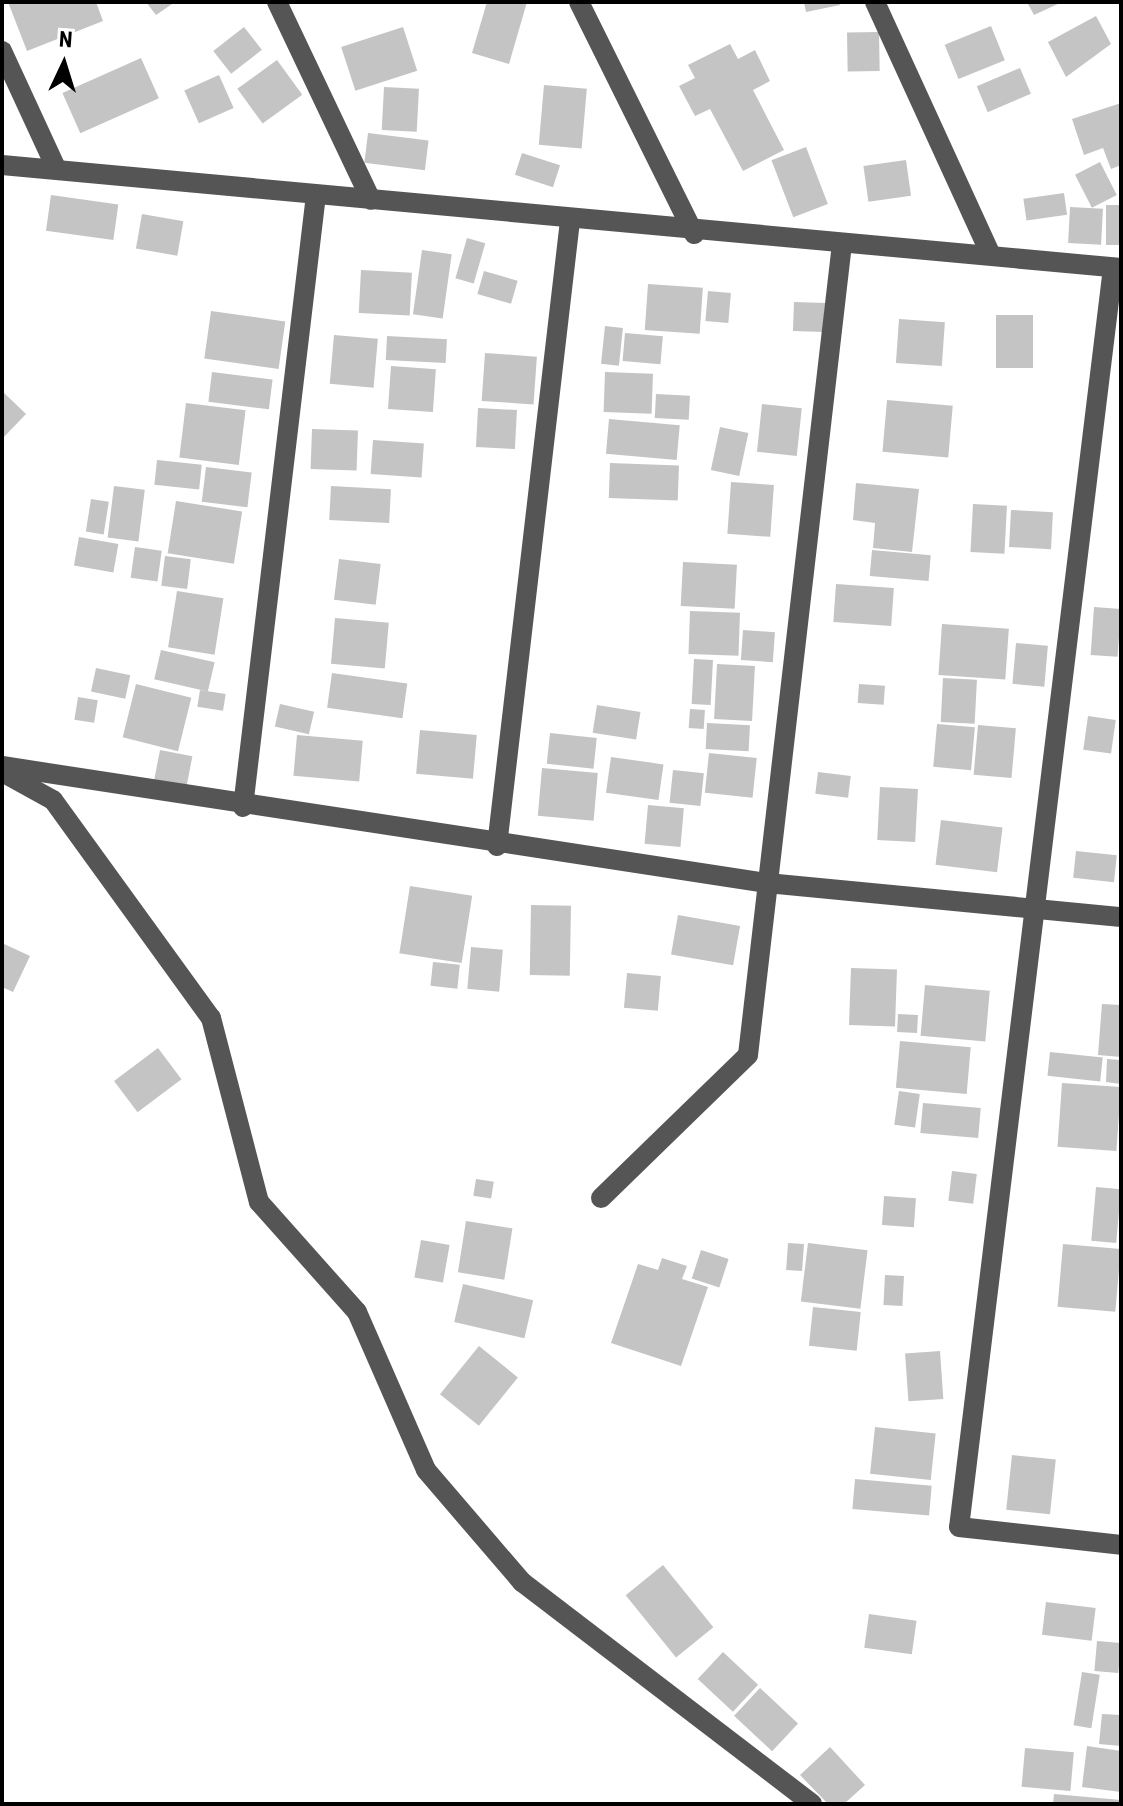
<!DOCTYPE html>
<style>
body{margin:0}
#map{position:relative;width:1123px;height:1806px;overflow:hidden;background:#fff;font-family:"Roboto Condensed",sans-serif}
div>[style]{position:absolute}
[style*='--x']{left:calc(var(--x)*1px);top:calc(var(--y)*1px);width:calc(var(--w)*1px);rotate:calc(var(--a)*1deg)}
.building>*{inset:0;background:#c4c4c4;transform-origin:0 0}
.minor>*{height:20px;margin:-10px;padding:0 10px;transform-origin:10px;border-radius:10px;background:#555}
span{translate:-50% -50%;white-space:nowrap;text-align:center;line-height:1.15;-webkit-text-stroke:7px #fff;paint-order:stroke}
.frame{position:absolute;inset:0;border:4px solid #000;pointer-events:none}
.north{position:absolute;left:24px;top:24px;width:80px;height:80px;-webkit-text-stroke:6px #fff;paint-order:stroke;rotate:4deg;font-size:22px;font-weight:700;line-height:32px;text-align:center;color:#000}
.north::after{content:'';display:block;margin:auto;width:28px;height:36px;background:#000;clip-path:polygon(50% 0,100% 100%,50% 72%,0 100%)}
</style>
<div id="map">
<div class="building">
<i style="clip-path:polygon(8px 2px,96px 2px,103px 21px,27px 51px)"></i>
<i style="clip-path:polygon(146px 2px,175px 2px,156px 15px)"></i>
<i style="clip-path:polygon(487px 2px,527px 2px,509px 64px,472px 53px)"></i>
<i style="clip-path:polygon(804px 2px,839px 2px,840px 5px,806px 12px)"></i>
<i style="clip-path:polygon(1027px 2px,1062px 2px,1034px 15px)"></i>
<i style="clip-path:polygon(1096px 16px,1111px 44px,1066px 77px,1048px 42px)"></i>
<i style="left:991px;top:26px;width:37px;height:50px;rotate:68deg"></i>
<i style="left:244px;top:27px;width:29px;height:39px;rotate:52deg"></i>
<i style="left:403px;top:27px;width:46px;height:65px;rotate:72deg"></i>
<i style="left:879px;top:32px;width:39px;height:32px;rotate:89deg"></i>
<i style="clip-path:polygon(730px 44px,738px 59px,755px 50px,770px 81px,753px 90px,784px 150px,743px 171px,710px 109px,695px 116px,679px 86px,695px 78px,688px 65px)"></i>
<i style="left:141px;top:58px;width:44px;height:86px;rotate:66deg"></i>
<i style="left:277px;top:60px;width:43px;height:49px;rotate:54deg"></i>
<i style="left:1020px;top:68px;width:28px;height:47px;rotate:67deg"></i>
<i style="left:219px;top:75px;width:36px;height:38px;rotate:66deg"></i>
<i style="left:544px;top:85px;width:43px;height:60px;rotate:5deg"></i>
<i style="left:384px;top:87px;width:35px;height:43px;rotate:3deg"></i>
<i style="clip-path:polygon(1121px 103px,1121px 165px,1111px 169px,1103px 148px,1084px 155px,1072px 119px)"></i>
<i style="left:368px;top:133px;width:61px;height:30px;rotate:7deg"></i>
<i style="left:806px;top:147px;width:61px;height:37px;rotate:69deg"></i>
<i style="left:522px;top:153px;width:40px;height:23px;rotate:18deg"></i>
<i style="left:906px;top:160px;width:36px;height:43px;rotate:82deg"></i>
<i style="left:1100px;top:162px;width:37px;height:28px;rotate:63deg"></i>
<i style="left:1064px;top:193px;width:22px;height:41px;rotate:82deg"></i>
<i style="left:51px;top:195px;width:68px;height:36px;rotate:8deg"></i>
<i style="left:1106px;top:205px;width:15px;height:40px"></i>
<i style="left:1070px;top:207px;width:33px;height:36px;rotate:3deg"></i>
<i style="left:142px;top:214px;width:42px;height:35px;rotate:10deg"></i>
<i style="left:467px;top:238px;width:19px;height:42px;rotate:16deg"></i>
<i style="left:422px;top:250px;width:30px;height:65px;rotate:8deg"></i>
<i style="left:361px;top:270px;width:51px;height:43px;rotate:3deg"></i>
<i style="left:484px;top:271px;width:35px;height:24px;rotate:16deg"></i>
<i style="left:648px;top:284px;width:55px;height:46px;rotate:4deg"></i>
<i style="left:708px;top:291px;width:23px;height:30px;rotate:5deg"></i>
<i style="left:794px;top:302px;width:31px;height:29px;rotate:2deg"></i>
<i style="left:211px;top:311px;width:75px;height:48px;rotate:8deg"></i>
<i style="left:1033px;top:315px;width:53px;height:37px;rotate:90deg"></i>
<i style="left:899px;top:319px;width:46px;height:44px;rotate:4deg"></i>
<i style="left:605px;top:326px;width:18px;height:38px;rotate:6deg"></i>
<i style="left:625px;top:333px;width:38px;height:28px;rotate:5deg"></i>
<i style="left:334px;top:335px;width:44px;height:49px;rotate:5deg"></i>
<i style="left:387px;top:336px;width:60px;height:24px;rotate:3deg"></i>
<i style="left:485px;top:353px;width:52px;height:48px;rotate:4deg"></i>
<i style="left:391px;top:366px;width:45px;height:43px;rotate:4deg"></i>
<i style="left:212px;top:372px;width:61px;height:30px;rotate:7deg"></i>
<i style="left:605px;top:372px;width:48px;height:40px;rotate:2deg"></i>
<i style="clip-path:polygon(2px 391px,26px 414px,2px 439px)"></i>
<i style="left:656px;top:394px;width:34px;height:24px;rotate:3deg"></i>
<i style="left:887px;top:400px;width:66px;height:52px;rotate:5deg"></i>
<i style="left:186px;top:403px;width:60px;height:55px;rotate:7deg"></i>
<i style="left:762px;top:404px;width:40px;height:48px;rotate:6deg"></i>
<i style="left:478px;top:408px;width:39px;height:39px;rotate:3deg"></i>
<i style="left:609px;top:419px;width:71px;height:35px;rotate:5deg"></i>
<i style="left:720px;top:427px;width:29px;height:44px;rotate:12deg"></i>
<i style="left:312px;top:429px;width:46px;height:40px;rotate:2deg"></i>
<i style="left:373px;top:440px;width:51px;height:34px;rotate:4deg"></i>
<i style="left:157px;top:460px;width:45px;height:25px;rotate:6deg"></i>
<i style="left:610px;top:463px;width:69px;height:35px;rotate:2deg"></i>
<i style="left:206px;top:467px;width:46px;height:35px;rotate:7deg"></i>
<i style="left:731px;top:482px;width:43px;height:52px;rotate:4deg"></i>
<i style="clip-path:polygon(856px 483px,919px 489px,912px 552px,873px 548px,875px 523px,853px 520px)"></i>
<i style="left:114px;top:486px;width:31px;height:52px;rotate:7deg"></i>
<i style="left:331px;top:486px;width:60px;height:34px;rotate:3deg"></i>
<i style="left:91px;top:499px;width:18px;height:33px;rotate:9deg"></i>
<i style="left:176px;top:501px;width:67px;height:53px;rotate:9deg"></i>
<i style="left:973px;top:504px;width:34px;height:48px;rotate:3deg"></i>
<i style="left:1011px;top:510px;width:42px;height:37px;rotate:3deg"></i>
<i style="left:79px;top:537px;width:40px;height:29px;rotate:10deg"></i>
<i style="left:135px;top:547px;width:27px;height:31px;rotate:8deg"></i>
<i style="left:872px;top:550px;width:59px;height:26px;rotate:5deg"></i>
<i style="left:165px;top:556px;width:26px;height:30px;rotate:7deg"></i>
<i style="left:339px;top:559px;width:42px;height:41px;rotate:7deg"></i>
<i style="left:683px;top:562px;width:54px;height:44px;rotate:3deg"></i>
<i style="left:836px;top:584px;width:58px;height:38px;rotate:4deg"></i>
<i style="left:177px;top:591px;width:47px;height:57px;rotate:9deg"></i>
<i style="left:1094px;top:607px;width:27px;height:48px;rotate:4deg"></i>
<i style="left:690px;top:611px;width:50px;height:43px;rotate:2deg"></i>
<i style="left:335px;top:618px;width:54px;height:46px;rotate:5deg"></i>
<i style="left:942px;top:624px;width:67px;height:51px;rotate:4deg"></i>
<i style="left:743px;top:630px;width:32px;height:30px;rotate:4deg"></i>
<i style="left:1016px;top:643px;width:32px;height:41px;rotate:5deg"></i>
<i style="left:161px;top:650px;width:55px;height:30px;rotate:13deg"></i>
<i style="left:694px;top:659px;width:19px;height:45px;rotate:3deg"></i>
<i style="left:717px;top:664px;width:38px;height:55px;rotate:3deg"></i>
<i style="left:96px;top:668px;width:35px;height:24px;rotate:12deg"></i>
<i style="left:332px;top:673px;width:76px;height:35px;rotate:8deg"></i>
<i style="left:943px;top:678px;width:34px;height:44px;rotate:3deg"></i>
<i style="left:136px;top:684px;width:57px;height:55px;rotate:14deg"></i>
<i style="left:859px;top:684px;width:26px;height:19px;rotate:4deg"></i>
<i style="left:200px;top:690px;width:26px;height:17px;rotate:9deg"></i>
<i style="left:78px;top:697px;width:20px;height:23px;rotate:9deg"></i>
<i style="left:280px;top:704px;width:35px;height:23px;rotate:13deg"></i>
<i style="left:597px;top:705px;width:44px;height:28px;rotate:9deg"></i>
<i style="left:690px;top:709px;width:15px;height:19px;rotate:4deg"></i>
<i style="left:1088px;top:716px;width:28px;height:34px;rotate:8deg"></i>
<i style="left:707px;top:723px;width:43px;height:26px;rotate:3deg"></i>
<i style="left:937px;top:724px;width:38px;height:43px;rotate:5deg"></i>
<i style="left:978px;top:725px;width:38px;height:50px;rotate:5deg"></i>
<i style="left:420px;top:730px;width:57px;height:44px;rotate:5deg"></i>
<i style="left:550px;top:733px;width:47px;height:31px;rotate:6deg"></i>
<i style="left:297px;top:735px;width:66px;height:41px;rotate:5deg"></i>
<i style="left:160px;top:750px;width:33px;height:30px;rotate:11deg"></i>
<i style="left:709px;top:753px;width:48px;height:40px;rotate:6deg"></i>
<i style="left:611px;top:757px;width:53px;height:36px;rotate:8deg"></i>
<i style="left:542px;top:768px;width:56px;height:48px;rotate:5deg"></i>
<i style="left:673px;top:770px;width:31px;height:33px;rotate:6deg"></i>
<i style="left:818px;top:772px;width:33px;height:22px;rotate:7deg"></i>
<i style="left:880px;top:787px;width:38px;height:53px;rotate:3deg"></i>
<i style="left:648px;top:805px;width:36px;height:39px;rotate:5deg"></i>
<i style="left:941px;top:820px;width:62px;height:45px;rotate:7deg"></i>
<i style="left:1076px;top:851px;width:41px;height:27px;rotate:6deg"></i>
<i style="left:410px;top:886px;width:63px;height:68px;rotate:9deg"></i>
<i style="left:531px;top:905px;width:40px;height:70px;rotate:1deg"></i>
<i style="left:678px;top:915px;width:63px;height:40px;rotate:10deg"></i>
<i style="clip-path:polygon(2px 943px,30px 956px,13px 992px,2px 987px)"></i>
<i style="left:471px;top:947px;width:32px;height:42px;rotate:5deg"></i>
<i style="left:433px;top:962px;width:27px;height:24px;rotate:6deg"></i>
<i style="left:851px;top:968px;width:46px;height:57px;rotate:2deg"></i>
<i style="left:627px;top:973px;width:34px;height:35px;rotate:5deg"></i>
<i style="left:925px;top:985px;width:65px;height:51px;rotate:5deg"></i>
<i style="clip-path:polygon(1102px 1004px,1121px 1005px,1121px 1057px,1098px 1055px)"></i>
<i style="left:898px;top:1014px;width:20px;height:18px;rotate:3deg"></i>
<i style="left:900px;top:1041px;width:71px;height:47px;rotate:5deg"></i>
<i style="left:158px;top:1048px;width:39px;height:55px;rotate:53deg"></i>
<i style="left:1050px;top:1052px;width:53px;height:24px;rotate:6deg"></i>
<i style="clip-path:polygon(1107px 1059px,1121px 1060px,1121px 1084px,1106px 1082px)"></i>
<i style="left:1062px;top:1083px;width:59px;height:64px;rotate:4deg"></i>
<i style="left:899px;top:1091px;width:21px;height:34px;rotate:8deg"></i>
<i style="left:923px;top:1103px;width:58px;height:30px;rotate:5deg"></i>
<i style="left:952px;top:1171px;width:25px;height:30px;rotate:7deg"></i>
<i style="left:476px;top:1179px;width:18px;height:17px;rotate:9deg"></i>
<i style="left:1096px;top:1187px;width:25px;height:54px;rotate:5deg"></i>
<i style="left:884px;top:1196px;width:32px;height:29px;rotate:4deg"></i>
<i style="left:466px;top:1221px;width:47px;height:52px;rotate:9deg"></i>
<i style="left:421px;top:1240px;width:29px;height:38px;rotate:10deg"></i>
<i style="left:788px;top:1243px;width:16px;height:27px;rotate:4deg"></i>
<i style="left:808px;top:1243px;width:60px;height:59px;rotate:7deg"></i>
<i style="left:1063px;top:1244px;width:58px;height:63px;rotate:5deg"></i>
<i style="left:701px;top:1250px;width:29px;height:30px;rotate:18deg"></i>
<i style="clip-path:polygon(662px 1258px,687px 1266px,682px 1279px,708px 1287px,681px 1366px,611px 1343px,638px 1264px,658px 1270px)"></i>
<i style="left:885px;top:1275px;width:19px;height:30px;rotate:3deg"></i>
<i style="left:463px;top:1284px;width:72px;height:39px;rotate:13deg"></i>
<i style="left:813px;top:1307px;width:48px;height:39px;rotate:6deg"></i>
<i style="left:479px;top:1346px;width:50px;height:62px;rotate:39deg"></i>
<i style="left:940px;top:1351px;width:48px;height:35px;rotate:86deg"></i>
<i style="left:875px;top:1427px;width:61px;height:47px;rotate:6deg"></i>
<i style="left:1012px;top:1455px;width:44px;height:55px;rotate:6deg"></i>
<i style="left:855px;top:1479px;width:77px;height:30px;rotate:5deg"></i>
<i style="left:663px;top:1565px;width:80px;height:48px;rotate:51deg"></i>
<i style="left:1046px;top:1602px;width:50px;height:33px;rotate:7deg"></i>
<i style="left:869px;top:1614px;width:48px;height:34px;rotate:8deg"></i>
<i style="left:1097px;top:1641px;width:24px;height:30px;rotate:5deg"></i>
<i style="left:723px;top:1652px;width:48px;height:37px;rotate:43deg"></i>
<i style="left:1082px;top:1672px;width:18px;height:54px;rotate:9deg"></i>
<i style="left:760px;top:1688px;width:52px;height:38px;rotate:43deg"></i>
<i style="clip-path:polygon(1102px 1714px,1121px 1715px,1121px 1746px,1099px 1744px)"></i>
<i style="clip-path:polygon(1087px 1746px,1121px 1751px,1121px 1792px,1082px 1787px)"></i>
<i style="clip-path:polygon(830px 1747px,865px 1785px,844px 1804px,828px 1804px,800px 1775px)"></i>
<i style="left:1025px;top:1748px;width:49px;height:39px;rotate:5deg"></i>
<i style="clip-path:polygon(1054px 1794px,1121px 1800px,1121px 1804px,1053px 1804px)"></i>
</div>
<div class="minor">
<i style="--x:277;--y:2;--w:219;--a:64.6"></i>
<i style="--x:579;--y:2;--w:259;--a:63.6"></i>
<i style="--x:875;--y:2;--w:278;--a:65.4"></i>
<i style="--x:2;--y:51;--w:129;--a:65.2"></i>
<i style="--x:2;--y:165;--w:1124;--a:5.26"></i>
<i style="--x:1113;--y:268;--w:1268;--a:96.97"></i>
<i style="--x:959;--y:1527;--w:163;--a:6.3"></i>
<i style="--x:2;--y:766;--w:774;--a:8.7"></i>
<i style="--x:767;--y:883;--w:356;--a:5.5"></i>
<i style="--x:2;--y:772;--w:58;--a:28.8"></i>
<i style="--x:53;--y:800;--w:269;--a:54.1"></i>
<i style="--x:211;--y:1018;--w:190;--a:75.4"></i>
<i style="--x:259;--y:1202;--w:147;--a:48.3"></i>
<i style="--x:357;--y:1312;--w:172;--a:66.4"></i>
<i style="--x:426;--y:1470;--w:148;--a:49.4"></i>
<i style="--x:522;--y:1582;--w:365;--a:37.4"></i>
<i style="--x:243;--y:807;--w:616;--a:-83.2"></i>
<i style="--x:497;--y:846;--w:629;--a:-83.34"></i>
<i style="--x:601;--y:1198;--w:205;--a:-44.2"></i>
<i style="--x:748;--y:1055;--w:816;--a:-83.39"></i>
</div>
<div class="frame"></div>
<div class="north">N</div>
</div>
